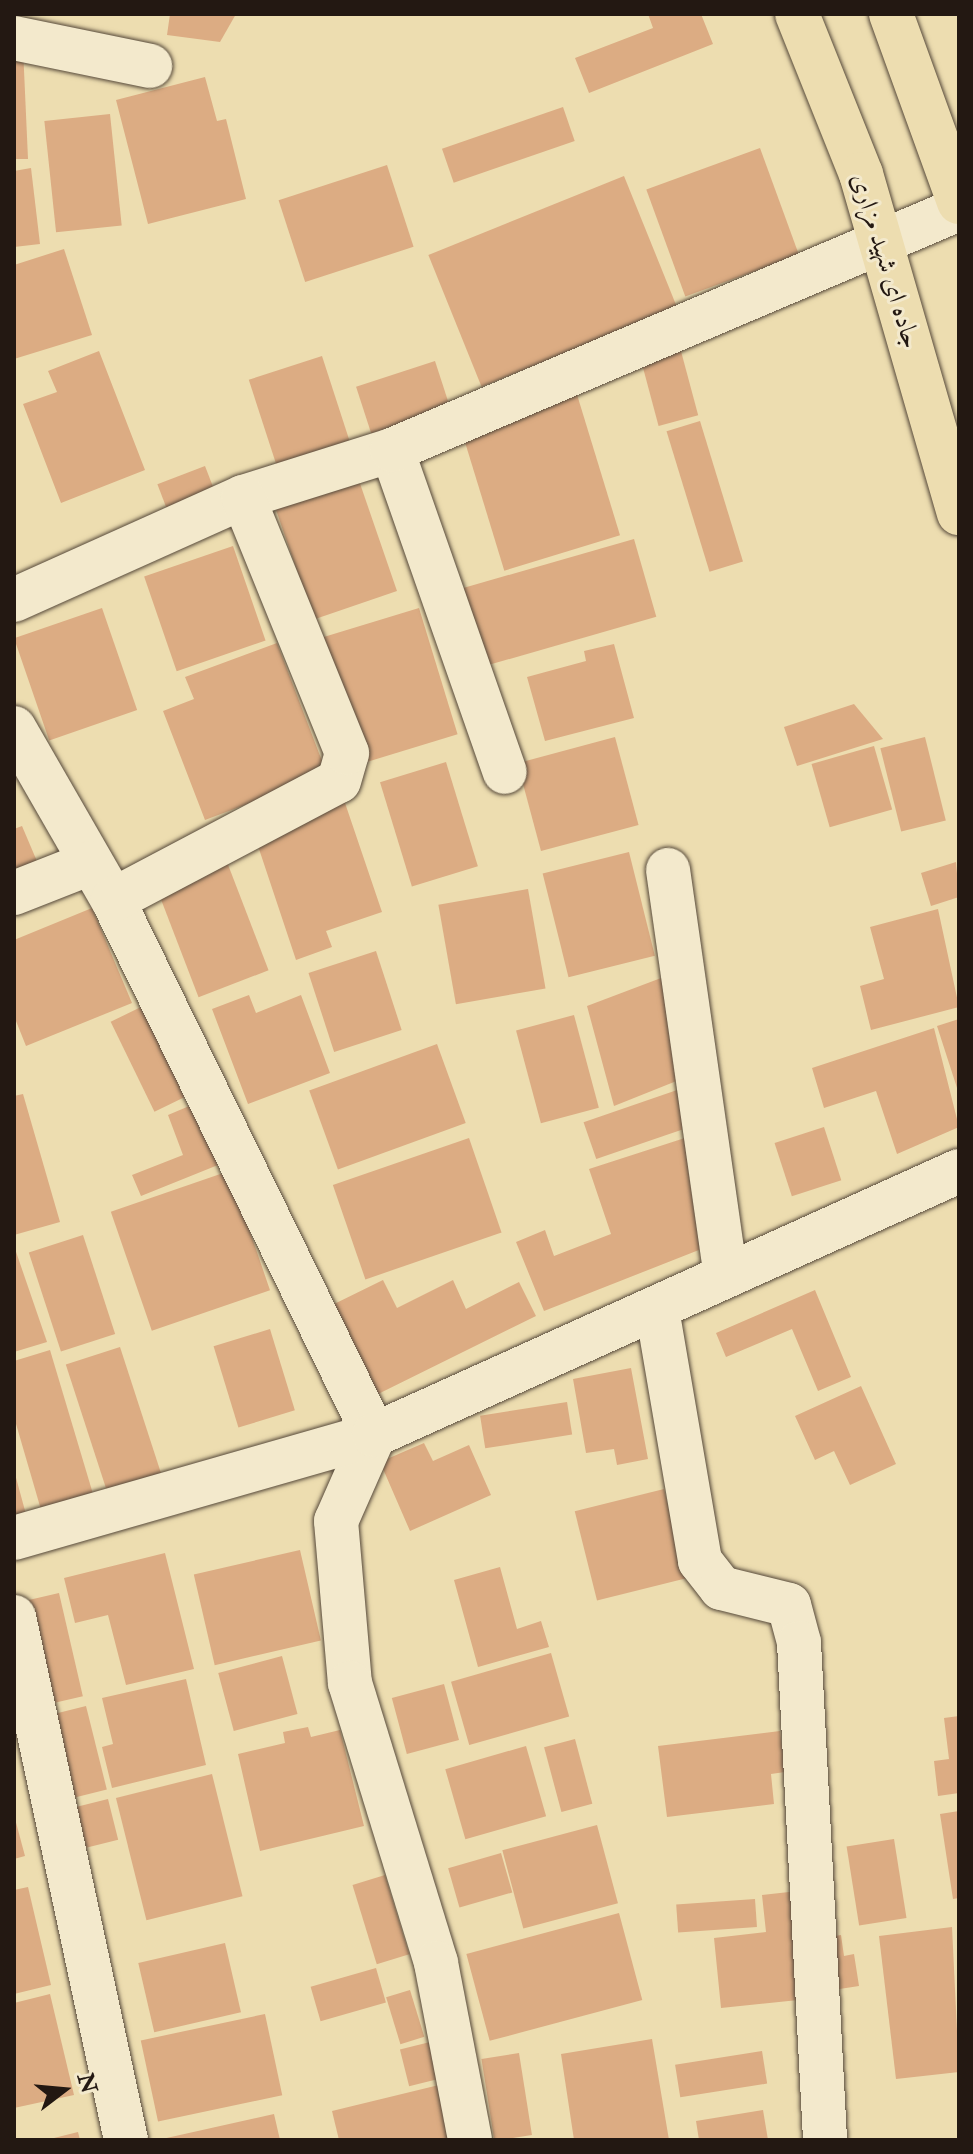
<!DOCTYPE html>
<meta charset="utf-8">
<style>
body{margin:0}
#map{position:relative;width:973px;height:2154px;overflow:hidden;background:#edddb0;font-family:"IM FELL Double Pica",Amiri,serif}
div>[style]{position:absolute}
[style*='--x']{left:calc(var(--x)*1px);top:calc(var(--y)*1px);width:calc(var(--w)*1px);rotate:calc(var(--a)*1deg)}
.building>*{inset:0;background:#dcac83;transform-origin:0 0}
.roads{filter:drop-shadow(0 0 2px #56493a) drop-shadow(0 0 2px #56493a)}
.minor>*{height:44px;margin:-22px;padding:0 22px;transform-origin:22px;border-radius:22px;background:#f3e9cc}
.major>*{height:44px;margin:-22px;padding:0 22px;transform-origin:22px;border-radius:22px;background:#edddb0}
span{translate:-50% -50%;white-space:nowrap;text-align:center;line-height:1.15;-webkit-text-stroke:6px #f3e9cc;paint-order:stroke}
.street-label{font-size:26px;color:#231812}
.frame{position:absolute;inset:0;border:16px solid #231812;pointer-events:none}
.north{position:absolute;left:24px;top:2050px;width:80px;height:80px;-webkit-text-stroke:6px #f3e9cc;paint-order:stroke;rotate:74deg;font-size:22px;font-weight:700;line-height:32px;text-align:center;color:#231812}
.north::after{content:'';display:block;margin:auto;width:28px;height:36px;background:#231812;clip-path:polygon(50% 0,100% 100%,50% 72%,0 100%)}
</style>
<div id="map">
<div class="building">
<i style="clip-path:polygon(170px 14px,236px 14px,220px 42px,167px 35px)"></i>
<i style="clip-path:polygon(648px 14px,701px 14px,713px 44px,589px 93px,575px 58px,653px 28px)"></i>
<i style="clip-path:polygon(23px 48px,28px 159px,14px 159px,14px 49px)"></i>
<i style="clip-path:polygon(205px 77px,217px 121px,226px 119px,246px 199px,148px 224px,116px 100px)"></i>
<i style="left:563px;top:107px;width:36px;height:128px;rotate:71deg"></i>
<i style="left:110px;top:114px;width:112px;height:66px;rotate:84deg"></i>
<i style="left:760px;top:148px;width:114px;height:121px;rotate:70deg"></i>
<i style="left:387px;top:165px;width:86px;height:114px;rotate:72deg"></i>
<i style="clip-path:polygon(31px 168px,40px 244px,14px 247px,14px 171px)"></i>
<i style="left:624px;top:176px;width:142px;height:211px;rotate:68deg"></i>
<i style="clip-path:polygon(64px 249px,92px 335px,14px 359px,14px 265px)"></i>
<i style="left:678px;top:340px;width:78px;height:41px;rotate:75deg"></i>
<i style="clip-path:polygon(99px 351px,145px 470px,61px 503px,23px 404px,57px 392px,48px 371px)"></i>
<i style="left:322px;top:356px;width:99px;height:77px;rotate:72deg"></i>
<i style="left:435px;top:361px;width:51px;height:83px;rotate:72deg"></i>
<i style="left:575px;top:388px;width:154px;height:121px;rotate:73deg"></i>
<i style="left:700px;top:421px;width:147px;height:35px;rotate:73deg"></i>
<i style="left:205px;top:466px;width:36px;height:51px;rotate:69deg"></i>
<i style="left:355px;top:469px;width:129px;height:88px;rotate:71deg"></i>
<i style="left:634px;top:539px;width:81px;height:183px;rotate:74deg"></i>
<i style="left:233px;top:546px;width:100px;height:94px;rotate:71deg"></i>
<i style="left:102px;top:608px;width:108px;height:93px;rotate:71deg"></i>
<i style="left:419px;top:608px;width:132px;height:103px;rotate:73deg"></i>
<i style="clip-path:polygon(277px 643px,327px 774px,205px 820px,163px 711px,194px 699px,185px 677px)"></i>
<i style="clip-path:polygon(614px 644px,634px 718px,545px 741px,527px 677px,586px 661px,584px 651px)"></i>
<i style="clip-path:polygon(854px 704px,883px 739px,797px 766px,784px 727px)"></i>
<i style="left:615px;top:737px;width:91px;height:101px;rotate:75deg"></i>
<i style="left:925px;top:737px;width:86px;height:46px;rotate:76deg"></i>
<i style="left:874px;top:746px;width:66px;height:65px;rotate:74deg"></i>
<i style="left:446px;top:762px;width:109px;height:69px;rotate:73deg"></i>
<i style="clip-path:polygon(344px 800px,382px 912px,326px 931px,332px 947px,296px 960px,253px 831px)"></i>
<i style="clip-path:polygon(22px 826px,39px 866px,14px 877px,14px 829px)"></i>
<i style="left:629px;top:852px;width:107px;height:89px;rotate:76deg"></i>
<i style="left:227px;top:862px;width:116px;height:75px;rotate:69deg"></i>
<i style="clip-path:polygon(956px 862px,959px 897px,931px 906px,921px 873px)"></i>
<i style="left:528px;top:889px;width:101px;height:91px;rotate:80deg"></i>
<i style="clip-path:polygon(92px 908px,132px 1003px,26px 1046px,14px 1016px,14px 940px)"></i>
<i style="clip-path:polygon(938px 909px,959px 1007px,871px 1030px,860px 986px,884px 979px,870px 927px)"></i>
<i style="left:376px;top:951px;width:83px;height:71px;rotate:72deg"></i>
<i style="clip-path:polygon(669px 975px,684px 1078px,614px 1106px,587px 1006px)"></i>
<i style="clip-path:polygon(249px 995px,256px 1013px,301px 995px,330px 1073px,248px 1104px,212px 1009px)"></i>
<i style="left:143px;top:1006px;width:100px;height:36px;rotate:64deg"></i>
<i style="left:574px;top:1015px;width:96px;height:60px;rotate:75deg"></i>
<i style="clip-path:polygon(959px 1019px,959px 1091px,958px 1091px,937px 1026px)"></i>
<i style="clip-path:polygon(934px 1028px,959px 1127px,897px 1154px,876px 1091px,824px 1108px,812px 1068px)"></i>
<i style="left:437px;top:1044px;width:84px;height:136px;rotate:70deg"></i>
<i style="left:680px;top:1089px;width:39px;height:102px;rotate:71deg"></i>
<i style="clip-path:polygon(23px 1094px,60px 1222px,14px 1235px,14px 1096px)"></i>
<i style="clip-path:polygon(194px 1104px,218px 1165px,141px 1196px,132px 1175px,183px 1155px,168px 1115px)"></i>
<i style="left:824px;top:1127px;width:56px;height:52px;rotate:72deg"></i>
<i style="clip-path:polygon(691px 1136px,709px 1246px,544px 1311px,516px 1242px,545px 1230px,554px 1256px,611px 1234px,589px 1169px)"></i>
<i style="left:469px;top:1138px;width:100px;height:144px;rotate:71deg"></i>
<i style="left:229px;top:1171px;width:126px;height:125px;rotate:71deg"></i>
<i style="left:83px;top:1235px;width:104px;height:57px;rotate:72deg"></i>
<i style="clip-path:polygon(14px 1246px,47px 1342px,14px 1352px)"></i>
<i style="clip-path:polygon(383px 1280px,397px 1308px,453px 1280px,466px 1309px,519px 1282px,536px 1316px,370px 1398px,326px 1308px)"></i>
<i style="clip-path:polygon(815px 1290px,851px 1377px,818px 1391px,792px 1329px,726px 1357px,716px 1333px)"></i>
<i style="left:270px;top:1329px;width:85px;height:59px;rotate:73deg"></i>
<i style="left:120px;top:1347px;width:138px;height:57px;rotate:72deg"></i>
<i style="clip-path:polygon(50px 1350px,96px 1504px,44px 1520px,14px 1417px,14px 1361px)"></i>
<i style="clip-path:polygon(631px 1368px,648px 1459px,617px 1465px,614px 1449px,586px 1453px,573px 1379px)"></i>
<i style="clip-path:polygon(861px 1386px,896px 1464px,850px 1485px,834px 1451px,815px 1460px,795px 1416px)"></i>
<i style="left:567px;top:1402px;width:33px;height:88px;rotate:81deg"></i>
<i style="clip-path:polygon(424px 1443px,433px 1461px,469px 1445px,491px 1495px,410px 1531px,380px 1462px)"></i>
<i style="clip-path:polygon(15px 1474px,30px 1529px,14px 1533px,14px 1475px)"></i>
<i style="left:664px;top:1489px;width:92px;height:92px;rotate:76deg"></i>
<i style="left:300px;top:1550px;width:93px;height:109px;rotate:77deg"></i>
<i style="clip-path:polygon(165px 1553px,194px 1669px,126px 1685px,108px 1615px,75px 1623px,64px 1578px)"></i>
<i style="clip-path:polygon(500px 1567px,517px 1629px,541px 1621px,549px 1647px,478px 1667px,454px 1580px)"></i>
<i style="left:59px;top:1593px;width:106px;height:31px;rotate:77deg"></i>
<i style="left:551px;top:1653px;width:66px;height:104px;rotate:74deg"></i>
<i style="left:282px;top:1656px;width:60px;height:66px;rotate:75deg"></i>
<i style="clip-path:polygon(186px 1679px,206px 1765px,112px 1788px,102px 1747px,113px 1744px,102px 1698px)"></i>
<i style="left:444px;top:1684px;width:58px;height:54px;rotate:75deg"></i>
<i style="left:86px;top:1706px;width:86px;height:35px;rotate:76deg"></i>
<i style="clip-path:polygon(959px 1716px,959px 1793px,938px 1796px,934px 1761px,949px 1759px,944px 1718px)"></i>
<i style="clip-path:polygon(308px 1727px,311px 1737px,340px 1730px,364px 1826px,260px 1851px,238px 1754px,285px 1743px,283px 1732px)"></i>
<i style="clip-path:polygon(780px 1731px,785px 1772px,771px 1774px,774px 1804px,667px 1817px,658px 1746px)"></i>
<i style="left:575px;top:1739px;width:67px;height:32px;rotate:75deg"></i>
<i style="left:526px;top:1746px;width:73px;height:84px;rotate:74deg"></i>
<i style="left:212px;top:1774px;width:126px;height:99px;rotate:76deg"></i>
<i style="left:108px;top:1799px;width:42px;height:33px;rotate:76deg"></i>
<i style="clip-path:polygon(959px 1811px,959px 1898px,953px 1899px,940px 1814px)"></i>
<i style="clip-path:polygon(14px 1815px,25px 1856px,14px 1859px)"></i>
<i style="left:597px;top:1825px;width:81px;height:98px;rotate:75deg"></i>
<i style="left:894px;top:1839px;width:80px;height:48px;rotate:81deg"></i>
<i style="left:501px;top:1853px;width:41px;height:55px;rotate:74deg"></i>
<i style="left:385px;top:1875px;width:83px;height:34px;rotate:73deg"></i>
<i style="clip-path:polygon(28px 1887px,51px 1985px,14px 1994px,14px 1890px)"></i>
<i style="clip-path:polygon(798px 1891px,808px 1999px,721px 2008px,714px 1938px,766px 1932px,762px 1895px)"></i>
<i style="left:755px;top:1899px;width:28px;height:79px;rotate:86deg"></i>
<i style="left:619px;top:1913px;width:90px;height:158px;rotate:75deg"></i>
<i style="clip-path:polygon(952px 1927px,959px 2072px,896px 2079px,879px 1936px)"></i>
<i style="clip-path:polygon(841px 1935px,844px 1956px,854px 1954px,859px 1986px,833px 1990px,824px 1938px)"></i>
<i style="left:225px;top:1943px;width:71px;height:89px;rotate:77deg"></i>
<i style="left:376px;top:1968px;width:36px;height:68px;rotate:74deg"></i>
<i style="left:410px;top:1990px;width:49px;height:25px;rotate:73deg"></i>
<i style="clip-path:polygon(50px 1994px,74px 2095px,14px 2108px,14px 2003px)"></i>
<i style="left:265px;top:2014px;width:83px;height:127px;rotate:78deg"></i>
<i style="clip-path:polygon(652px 2039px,669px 2140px,574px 2140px,561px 2054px)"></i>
<i style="left:430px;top:2042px;width:38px;height:31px;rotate:76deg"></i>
<i style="left:762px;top:2051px;width:33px;height:88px;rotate:81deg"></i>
<i style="left:519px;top:2053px;width:83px;height:38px;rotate:81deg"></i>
<i style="clip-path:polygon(439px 2085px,452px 2140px,339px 2140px,332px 2111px)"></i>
<i style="clip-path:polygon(763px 2110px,768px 2140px,699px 2140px,696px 2121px)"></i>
<i style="clip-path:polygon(274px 2114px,280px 2140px,162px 2140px,162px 2139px)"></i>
<i style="clip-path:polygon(78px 2132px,80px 2140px,50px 2140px,50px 2139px)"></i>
</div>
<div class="roads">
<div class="minor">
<i style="--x:14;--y:38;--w:139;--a:11.6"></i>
<i style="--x:392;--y:450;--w:341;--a:70.7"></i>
<i style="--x:14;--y:600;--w:251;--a:-24.2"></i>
<i style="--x:243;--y:497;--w:156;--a:-17.5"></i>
<i style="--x:392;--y:450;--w:616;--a:-23.03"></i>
<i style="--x:14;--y:728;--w:198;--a:60.1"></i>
<i style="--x:113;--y:900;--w:595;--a:63.99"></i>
<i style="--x:374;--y:1435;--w:94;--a:113.8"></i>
<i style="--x:336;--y:1521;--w:163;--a:85.1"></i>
<i style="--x:350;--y:1683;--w:293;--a:72.9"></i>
<i style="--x:436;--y:1963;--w:180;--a:79.1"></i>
<i style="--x:668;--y:870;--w:409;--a:81.9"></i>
<i style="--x:14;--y:893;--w:82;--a:-21.5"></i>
<i style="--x:113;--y:900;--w:255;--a:-27.8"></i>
<i style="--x:339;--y:781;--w:29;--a:-74"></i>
<i style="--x:347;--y:753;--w:276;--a:-112.1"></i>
<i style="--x:657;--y:1309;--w:256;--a:80.3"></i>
<i style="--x:700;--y:1561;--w:34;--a:52"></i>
<i style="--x:721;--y:1588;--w:70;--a:14"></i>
<i style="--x:789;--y:1605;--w:39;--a:75"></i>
<i style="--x:799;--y:1643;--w:498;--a:87"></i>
<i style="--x:14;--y:1538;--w:374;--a:-16"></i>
<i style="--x:374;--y:1435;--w:642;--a:-24.29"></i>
<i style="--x:14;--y:1617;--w:535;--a:77.91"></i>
</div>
<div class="major">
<i style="--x:797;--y:14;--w:172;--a:68.2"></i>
<i style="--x:861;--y:174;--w:353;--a:73.9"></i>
<i style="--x:891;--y:14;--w:200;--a:70.1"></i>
</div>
</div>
<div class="street-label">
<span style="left:885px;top:261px;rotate:73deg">جاده ای شهید مزاری</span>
</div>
<div class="frame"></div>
<div class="north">N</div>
</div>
